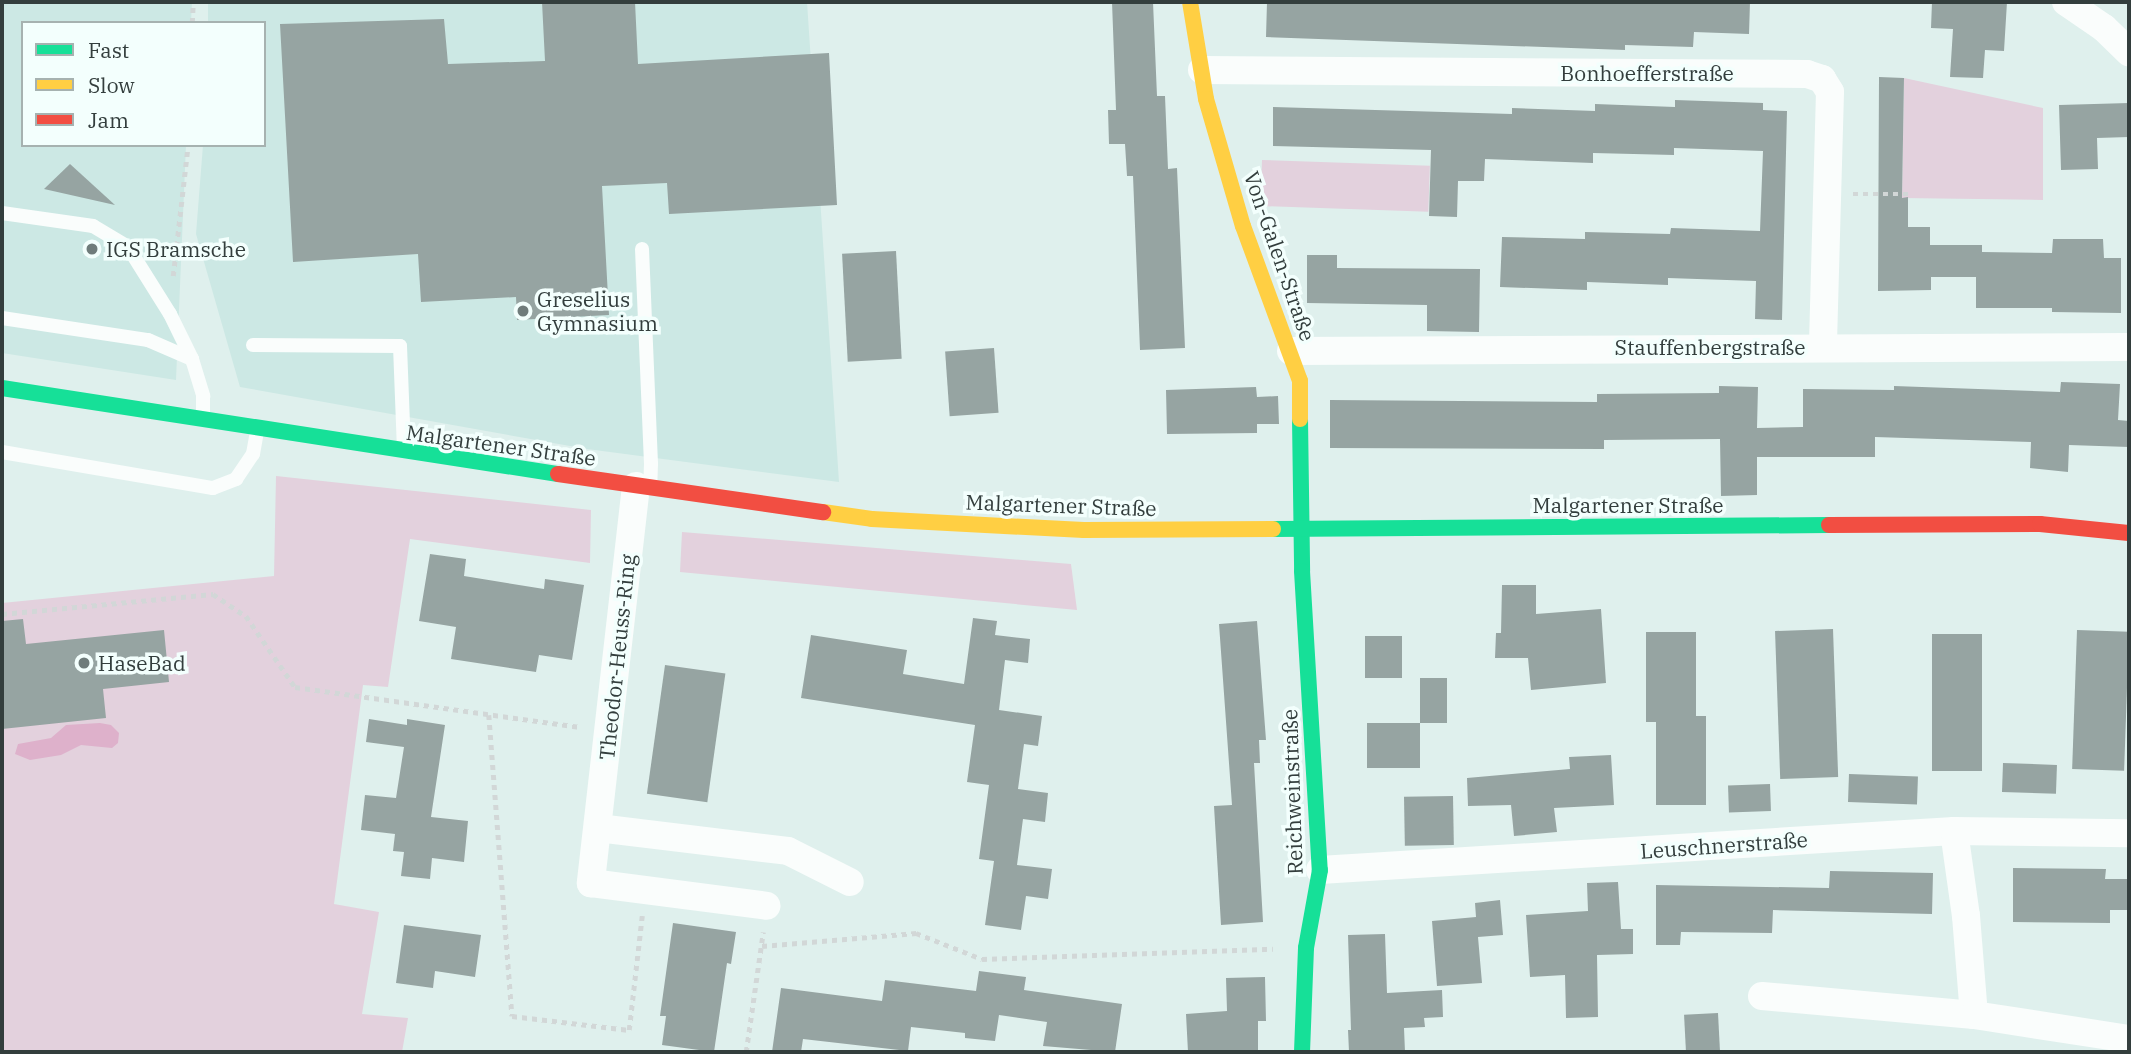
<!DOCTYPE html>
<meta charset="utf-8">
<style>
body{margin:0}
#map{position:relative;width:2131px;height:1054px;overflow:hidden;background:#dff0ed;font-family:"IBM Plex Serif",serif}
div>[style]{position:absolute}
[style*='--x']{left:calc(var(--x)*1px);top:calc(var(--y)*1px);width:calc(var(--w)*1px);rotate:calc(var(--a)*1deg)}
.built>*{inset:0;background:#cce8e4}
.green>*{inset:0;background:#e3d1dd;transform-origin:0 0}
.water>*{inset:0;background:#deb1cb}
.building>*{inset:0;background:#96a4a2;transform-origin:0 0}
.path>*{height:4.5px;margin-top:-2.25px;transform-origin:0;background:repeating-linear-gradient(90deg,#d2d7d7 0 5px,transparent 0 10px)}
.lane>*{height:14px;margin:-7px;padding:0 7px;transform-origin:7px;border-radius:7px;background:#fafdfc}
.street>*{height:28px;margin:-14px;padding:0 14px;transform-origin:14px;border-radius:14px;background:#fafdfc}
.fast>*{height:16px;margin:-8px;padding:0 8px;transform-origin:8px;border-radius:8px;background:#16e098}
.slow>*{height:16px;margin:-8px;padding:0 8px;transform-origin:8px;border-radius:8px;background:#ffcf43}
.jam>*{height:16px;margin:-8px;padding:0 8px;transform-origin:8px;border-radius:8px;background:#f24e42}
.dots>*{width:19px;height:19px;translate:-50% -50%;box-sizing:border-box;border:4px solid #f3fffd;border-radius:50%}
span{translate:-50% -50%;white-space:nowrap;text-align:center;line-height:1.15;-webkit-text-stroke:7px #f3fffd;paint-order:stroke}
.street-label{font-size:21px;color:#333e3d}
.poi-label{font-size:21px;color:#333e3d}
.left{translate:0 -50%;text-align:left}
.frame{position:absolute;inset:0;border:4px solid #333e3d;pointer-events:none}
.legend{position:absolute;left:21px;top:21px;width:245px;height:126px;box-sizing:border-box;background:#f3fffd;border:2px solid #a6b2b0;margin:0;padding:9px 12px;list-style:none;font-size:21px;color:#333e3d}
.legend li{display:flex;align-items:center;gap:14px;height:35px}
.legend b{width:35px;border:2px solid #a6b2b0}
</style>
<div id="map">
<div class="built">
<i style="clip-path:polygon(2px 2px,192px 2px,191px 23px,23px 23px,23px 145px,186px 145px,176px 380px,2px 353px)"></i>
<i style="clip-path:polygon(208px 2px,807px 2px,839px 482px,587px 449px,240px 387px,196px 234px,203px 145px,264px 145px,264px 23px,208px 23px)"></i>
</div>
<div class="green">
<i style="clip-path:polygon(1904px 78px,2043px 108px,2043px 200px,1902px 198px)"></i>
<i style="left:1262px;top:160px;width:168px;height:46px;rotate:2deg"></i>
<i style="clip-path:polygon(276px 476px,591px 510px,590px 563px,410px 539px,388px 687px,363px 685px,334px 904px,379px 912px,362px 1014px,408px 1018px,402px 1052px,2px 1052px,2px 603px,274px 576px)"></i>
<i style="clip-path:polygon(682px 532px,1071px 564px,1077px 610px,680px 572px)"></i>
</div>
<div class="water">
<i style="clip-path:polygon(100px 723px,111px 725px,119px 733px,118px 743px,112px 748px,81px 745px,61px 755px,30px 760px,15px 754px,18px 744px,51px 738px,66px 725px)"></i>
</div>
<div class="building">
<i style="clip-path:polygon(542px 2px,635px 2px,638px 64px,829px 53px,837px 205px,669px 214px,667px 183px,602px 186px,609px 315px,517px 320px,516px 297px,421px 302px,418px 254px,293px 262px,280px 24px,444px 19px,448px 64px,545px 61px)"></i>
<i style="clip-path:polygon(1112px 2px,1153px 2px,1157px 96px,1165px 96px,1168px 169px,1177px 168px,1185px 348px,1140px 350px,1133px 176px,1127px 176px,1125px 144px,1109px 144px,1108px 110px,1116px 110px)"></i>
<i style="clip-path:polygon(1267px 2px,1750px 2px,1749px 34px,1694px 32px,1693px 47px,1625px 45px,1625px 50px,1266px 37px)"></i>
<i style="clip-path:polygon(1932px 2px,2007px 2px,2004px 51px,1985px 50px,1983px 78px,1950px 77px,1953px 29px,1931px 28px)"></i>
<i style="clip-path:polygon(1879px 77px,1904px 78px,1902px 198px,1908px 197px,1908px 227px,1930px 227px,1930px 245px,1982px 245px,1982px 252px,2052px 253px,2053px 239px,2103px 239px,2104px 258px,2121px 258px,2121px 313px,2052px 312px,2052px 308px,1976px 308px,1976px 277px,1931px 277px,1931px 290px,1878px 291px)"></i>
<i style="clip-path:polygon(1675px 100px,1763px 103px,1763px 110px,1787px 111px,1782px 320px,1755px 319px,1756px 281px,1668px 278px,1668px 285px,1587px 282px,1587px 290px,1500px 287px,1502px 237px,1585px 239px,1585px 232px,1670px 234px,1671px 228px,1760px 231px,1763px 151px,1674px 148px,1674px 155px,1593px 153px,1593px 163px,1485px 159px,1484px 181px,1458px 181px,1457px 217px,1429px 216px,1431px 150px,1273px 146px,1273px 107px,1512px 114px,1512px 108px,1595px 111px,1595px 104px,1675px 107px)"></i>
<i style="clip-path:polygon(2129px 103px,2129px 137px,2097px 138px,2098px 169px,2061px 170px,2059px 105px)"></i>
<i style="clip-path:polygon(70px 164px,115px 205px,44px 189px)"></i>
<i style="left:896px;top:251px;width:108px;height:54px;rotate:87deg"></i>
<i style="clip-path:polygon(1307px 255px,1337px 255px,1337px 268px,1480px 269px,1479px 332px,1427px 331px,1427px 305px,1307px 303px)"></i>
<i style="left:994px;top:348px;width:65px;height:49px;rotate:86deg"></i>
<i style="clip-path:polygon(2061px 382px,2120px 384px,2118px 420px,2129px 421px,2129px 447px,2069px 445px,2068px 472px,2030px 468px,2031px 442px,1875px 437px,1875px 457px,1757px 457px,1757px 495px,1721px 496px,1720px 439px,1604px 440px,1604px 449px,1330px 448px,1330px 400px,1597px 402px,1597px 394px,1719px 393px,1719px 386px,1758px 387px,1757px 428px,1803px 427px,1803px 389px,1894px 390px,1894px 386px,2060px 392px)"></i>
<i style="clip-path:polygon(1256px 387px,1257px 397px,1278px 396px,1279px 424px,1257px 424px,1257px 433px,1167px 434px,1166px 390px)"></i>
<i style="clip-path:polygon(430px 554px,466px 559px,464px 576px,544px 589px,545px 579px,584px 585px,572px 660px,539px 655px,536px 672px,451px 659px,456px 627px,419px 621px)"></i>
<i style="clip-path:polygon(1502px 585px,1536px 585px,1536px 614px,1601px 609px,1606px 683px,1531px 690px,1528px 658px,1495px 658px,1496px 633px,1501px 633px)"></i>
<i style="clip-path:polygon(973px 618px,997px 621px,995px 635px,1030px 639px,1028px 663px,1005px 660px,999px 710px,1042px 716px,1038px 746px,1024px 744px,1018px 789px,1048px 793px,1045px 822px,1023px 819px,1017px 865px,1052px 869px,1048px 899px,1026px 896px,1021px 930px,985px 925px,994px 861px,979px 859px,989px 785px,967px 782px,975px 725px,801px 698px,811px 635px,907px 650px,903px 674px,964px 684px)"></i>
<i style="clip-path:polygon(23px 619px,26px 644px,164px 630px,169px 682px,103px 689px,106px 718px,2px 729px,2px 621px)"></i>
<i style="clip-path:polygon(1257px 621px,1266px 740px,1259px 740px,1260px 763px,1254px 763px,1263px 922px,1221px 925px,1214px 806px,1232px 805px,1219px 624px)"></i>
<i style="left:1833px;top:629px;width:148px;height:58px;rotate:88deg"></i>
<i style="left:2077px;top:630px;width:52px;height:139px;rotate:2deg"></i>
<i style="clip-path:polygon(1646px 632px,1696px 632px,1696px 716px,1706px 716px,1706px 805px,1656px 805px,1656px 722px,1646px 722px)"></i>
<i style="left:1932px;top:634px;width:50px;height:137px"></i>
<i style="left:1365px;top:636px;width:37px;height:42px"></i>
<i style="left:665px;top:665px;width:61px;height:130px;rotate:8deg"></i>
<i style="left:1420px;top:678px;width:27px;height:45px"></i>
<i style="clip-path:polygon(369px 719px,407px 725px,407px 719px,445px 725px,431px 817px,468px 821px,464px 862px,432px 858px,430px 879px,401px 876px,404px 852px,393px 851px,395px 834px,361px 830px,365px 795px,396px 798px,404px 747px,366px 742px)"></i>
<i style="left:1367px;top:723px;width:53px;height:45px"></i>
<i style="clip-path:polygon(1611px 755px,1614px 805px,1554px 808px,1557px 832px,1514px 836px,1511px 805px,1468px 806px,1467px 778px,1570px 769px,1569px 757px)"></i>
<i style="left:2003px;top:763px;width:54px;height:29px;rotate:2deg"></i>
<i style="left:1849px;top:774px;width:69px;height:28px;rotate:2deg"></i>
<i style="left:1770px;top:784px;width:27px;height:42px;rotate:88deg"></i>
<i style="left:1453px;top:796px;width:49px;height:49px;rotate:89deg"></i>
<i style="clip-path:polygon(2013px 868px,2106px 869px,2105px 879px,2129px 879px,2129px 910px,2110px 910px,2110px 923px,2013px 922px)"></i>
<i style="clip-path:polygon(1830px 871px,1933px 873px,1932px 914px,1773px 910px,1772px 933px,1681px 932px,1680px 945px,1656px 945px,1656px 885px,1829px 888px)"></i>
<i style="clip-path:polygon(1618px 882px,1621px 929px,1633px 929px,1633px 954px,1597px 955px,1598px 1017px,1566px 1018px,1565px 975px,1530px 977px,1526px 915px,1588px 911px,1587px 883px)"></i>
<i style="clip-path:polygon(1500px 900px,1503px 935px,1478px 937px,1482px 983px,1437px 986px,1432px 921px,1476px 917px,1475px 903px)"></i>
<i style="clip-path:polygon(673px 923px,736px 932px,731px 964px,727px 963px,714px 1052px,662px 1045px,666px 1016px,660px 1016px)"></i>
<i style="clip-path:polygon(404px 925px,481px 935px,475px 977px,435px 971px,433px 988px,396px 983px)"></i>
<i style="clip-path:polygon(1385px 934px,1387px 993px,1442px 990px,1443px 1017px,1424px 1018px,1425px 1027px,1404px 1028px,1405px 1052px,1349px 1052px,1348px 1030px,1351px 1030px,1348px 935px)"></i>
<i style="clip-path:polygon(979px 971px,1026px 977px,1024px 990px,1122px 1004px,1115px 1052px,1043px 1046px,1047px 1022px,999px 1015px,995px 1041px,965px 1038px,965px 1033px,911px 1027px,908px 1051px,803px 1039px,801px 1052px,772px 1052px,781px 988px,882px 1001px,885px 980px,976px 991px)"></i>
<i style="clip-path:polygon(1265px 977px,1266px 1021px,1258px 1021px,1258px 1052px,1188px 1052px,1186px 1014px,1227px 1011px,1226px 978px)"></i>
<i style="left:1718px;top:1013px;width:39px;height:34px;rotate:87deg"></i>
</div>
<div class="path">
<i style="--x:192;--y:23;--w:21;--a:-87"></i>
<i style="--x:1853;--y:194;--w:55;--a:0"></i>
<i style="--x:173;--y:276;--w:132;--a:-83.5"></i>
<i style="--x:2;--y:614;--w:212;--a:-5.4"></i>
<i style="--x:213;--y:594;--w:40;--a:34"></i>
<i style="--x:246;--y:616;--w:86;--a:55.4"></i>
<i style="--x:295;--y:687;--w:288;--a:8"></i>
<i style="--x:489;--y:715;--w:302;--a:85.6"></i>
<i style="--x:512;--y:1016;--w:118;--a:6.8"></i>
<i style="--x:629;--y:1030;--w:115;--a:-83.5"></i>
<i style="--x:762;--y:946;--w:155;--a:-4.8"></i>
<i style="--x:916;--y:933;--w:71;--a:21.5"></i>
<i style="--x:982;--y:959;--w:291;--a:-2"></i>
<i style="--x:746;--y:1052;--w:121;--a:-81.9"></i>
</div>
<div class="lane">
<i style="--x:2;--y:213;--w:92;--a:8.1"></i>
<i style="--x:93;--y:226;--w:41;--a:31"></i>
<i style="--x:128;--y:247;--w:79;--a:57.9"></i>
<i style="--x:170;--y:314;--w:50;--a:63.9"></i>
<i style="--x:192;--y:359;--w:39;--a:73"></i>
<i style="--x:203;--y:396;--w:23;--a:90"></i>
<i style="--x:642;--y:249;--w:215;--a:87.6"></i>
<i style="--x:651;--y:464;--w:23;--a:92"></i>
<i style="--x:2;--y:318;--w:148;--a:8.6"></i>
<i style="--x:148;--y:340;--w:48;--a:23.4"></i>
<i style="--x:253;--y:345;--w:147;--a:0.4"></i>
<i style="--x:400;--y:346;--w:105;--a:87.8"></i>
<i style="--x:2;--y:452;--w:214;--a:9.7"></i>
<i style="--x:213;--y:488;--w:25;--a:-21"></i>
<i style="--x:236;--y:479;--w:30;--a:-56"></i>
<i style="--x:253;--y:454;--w:23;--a:-80"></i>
</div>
<div class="street">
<i style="--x:2066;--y:2;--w:46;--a:34.4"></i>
<i style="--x:2104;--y:28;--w:35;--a:44"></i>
<i style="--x:1202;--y:70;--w:605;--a:0.38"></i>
<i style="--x:1807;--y:74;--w:16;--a:18"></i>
<i style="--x:1822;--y:79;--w:15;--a:58"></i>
<i style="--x:1830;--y:92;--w:254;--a:91.6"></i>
<i style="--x:1291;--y:351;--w:838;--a:-0.27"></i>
<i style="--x:636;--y:486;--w:400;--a:96.5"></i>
<i style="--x:591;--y:883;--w:177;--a:7.4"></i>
<i style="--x:598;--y:828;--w:191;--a:6.9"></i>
<i style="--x:788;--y:851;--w:69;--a:26.6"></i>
<i style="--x:1954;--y:831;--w:86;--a:82"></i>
<i style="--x:1966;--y:916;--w:99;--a:85.4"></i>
<i style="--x:1320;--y:870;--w:635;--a:-3.52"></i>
<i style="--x:1954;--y:831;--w:175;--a:0.7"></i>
<i style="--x:1762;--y:996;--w:213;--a:5.1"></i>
<i style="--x:1974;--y:1015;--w:157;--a:8.8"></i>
</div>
<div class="fast">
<i style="--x:2;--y:388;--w:563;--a:8.79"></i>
<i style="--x:1300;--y:419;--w:152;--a:89.2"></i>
<i style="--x:1302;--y:571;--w:300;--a:86.6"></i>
<i style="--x:1320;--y:870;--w:79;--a:100.2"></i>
<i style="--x:1306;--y:948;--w:104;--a:92.2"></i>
<i style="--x:1273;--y:529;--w:556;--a:-0.41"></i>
</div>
<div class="slow">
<i style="--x:1190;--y:2;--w:98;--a:80.6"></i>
<i style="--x:1206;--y:99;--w:132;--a:73.8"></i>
<i style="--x:1243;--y:226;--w:165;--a:69.8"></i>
<i style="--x:1300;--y:381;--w:38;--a:90"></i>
<i style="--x:823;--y:512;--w:49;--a:8.1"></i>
<i style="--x:872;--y:519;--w:212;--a:3"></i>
<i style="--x:1084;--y:530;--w:189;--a:-0.3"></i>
</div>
<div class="jam">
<i style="--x:558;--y:474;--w:268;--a:8.2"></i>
<i style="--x:1829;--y:525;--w:211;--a:-0.3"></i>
<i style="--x:2040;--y:524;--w:89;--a:5.8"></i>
</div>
<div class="dots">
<i style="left:92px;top:249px;background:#6f7c7b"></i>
<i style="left:523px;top:311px;background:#6f7c7b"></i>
<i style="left:84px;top:663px;background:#6f7c7b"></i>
</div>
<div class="street-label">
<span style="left:1647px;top:73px">Bonhoefferstraße</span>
<span style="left:1280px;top:256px;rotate:71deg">Von-Galen-Straße</span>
<span style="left:1710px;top:347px">Stauffenbergstraße</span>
<span style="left:501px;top:445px;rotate:8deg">Malgartener Straße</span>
<span style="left:1061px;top:505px;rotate:2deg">Malgartener Straße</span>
<span style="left:1628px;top:505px">Malgartener Straße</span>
<span style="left:617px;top:657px;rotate:-84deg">Theodor-Heuss-Ring</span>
<span style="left:1292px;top:792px;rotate:-92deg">Reichweinstraße</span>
<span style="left:1724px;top:845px;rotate:-4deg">Leuschnerstraße</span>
</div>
<div class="poi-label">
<span class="left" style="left:106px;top:249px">IGS Bramsche</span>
<span class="left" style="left:537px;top:311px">Greselius<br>Gymnasium</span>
<span class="left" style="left:98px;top:663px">HaseBad</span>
</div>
<div class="frame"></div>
<ul class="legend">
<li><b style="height:9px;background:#16e098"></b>Fast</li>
<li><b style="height:9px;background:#ffcf43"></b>Slow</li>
<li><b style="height:9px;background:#f24e42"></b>Jam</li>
</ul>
</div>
